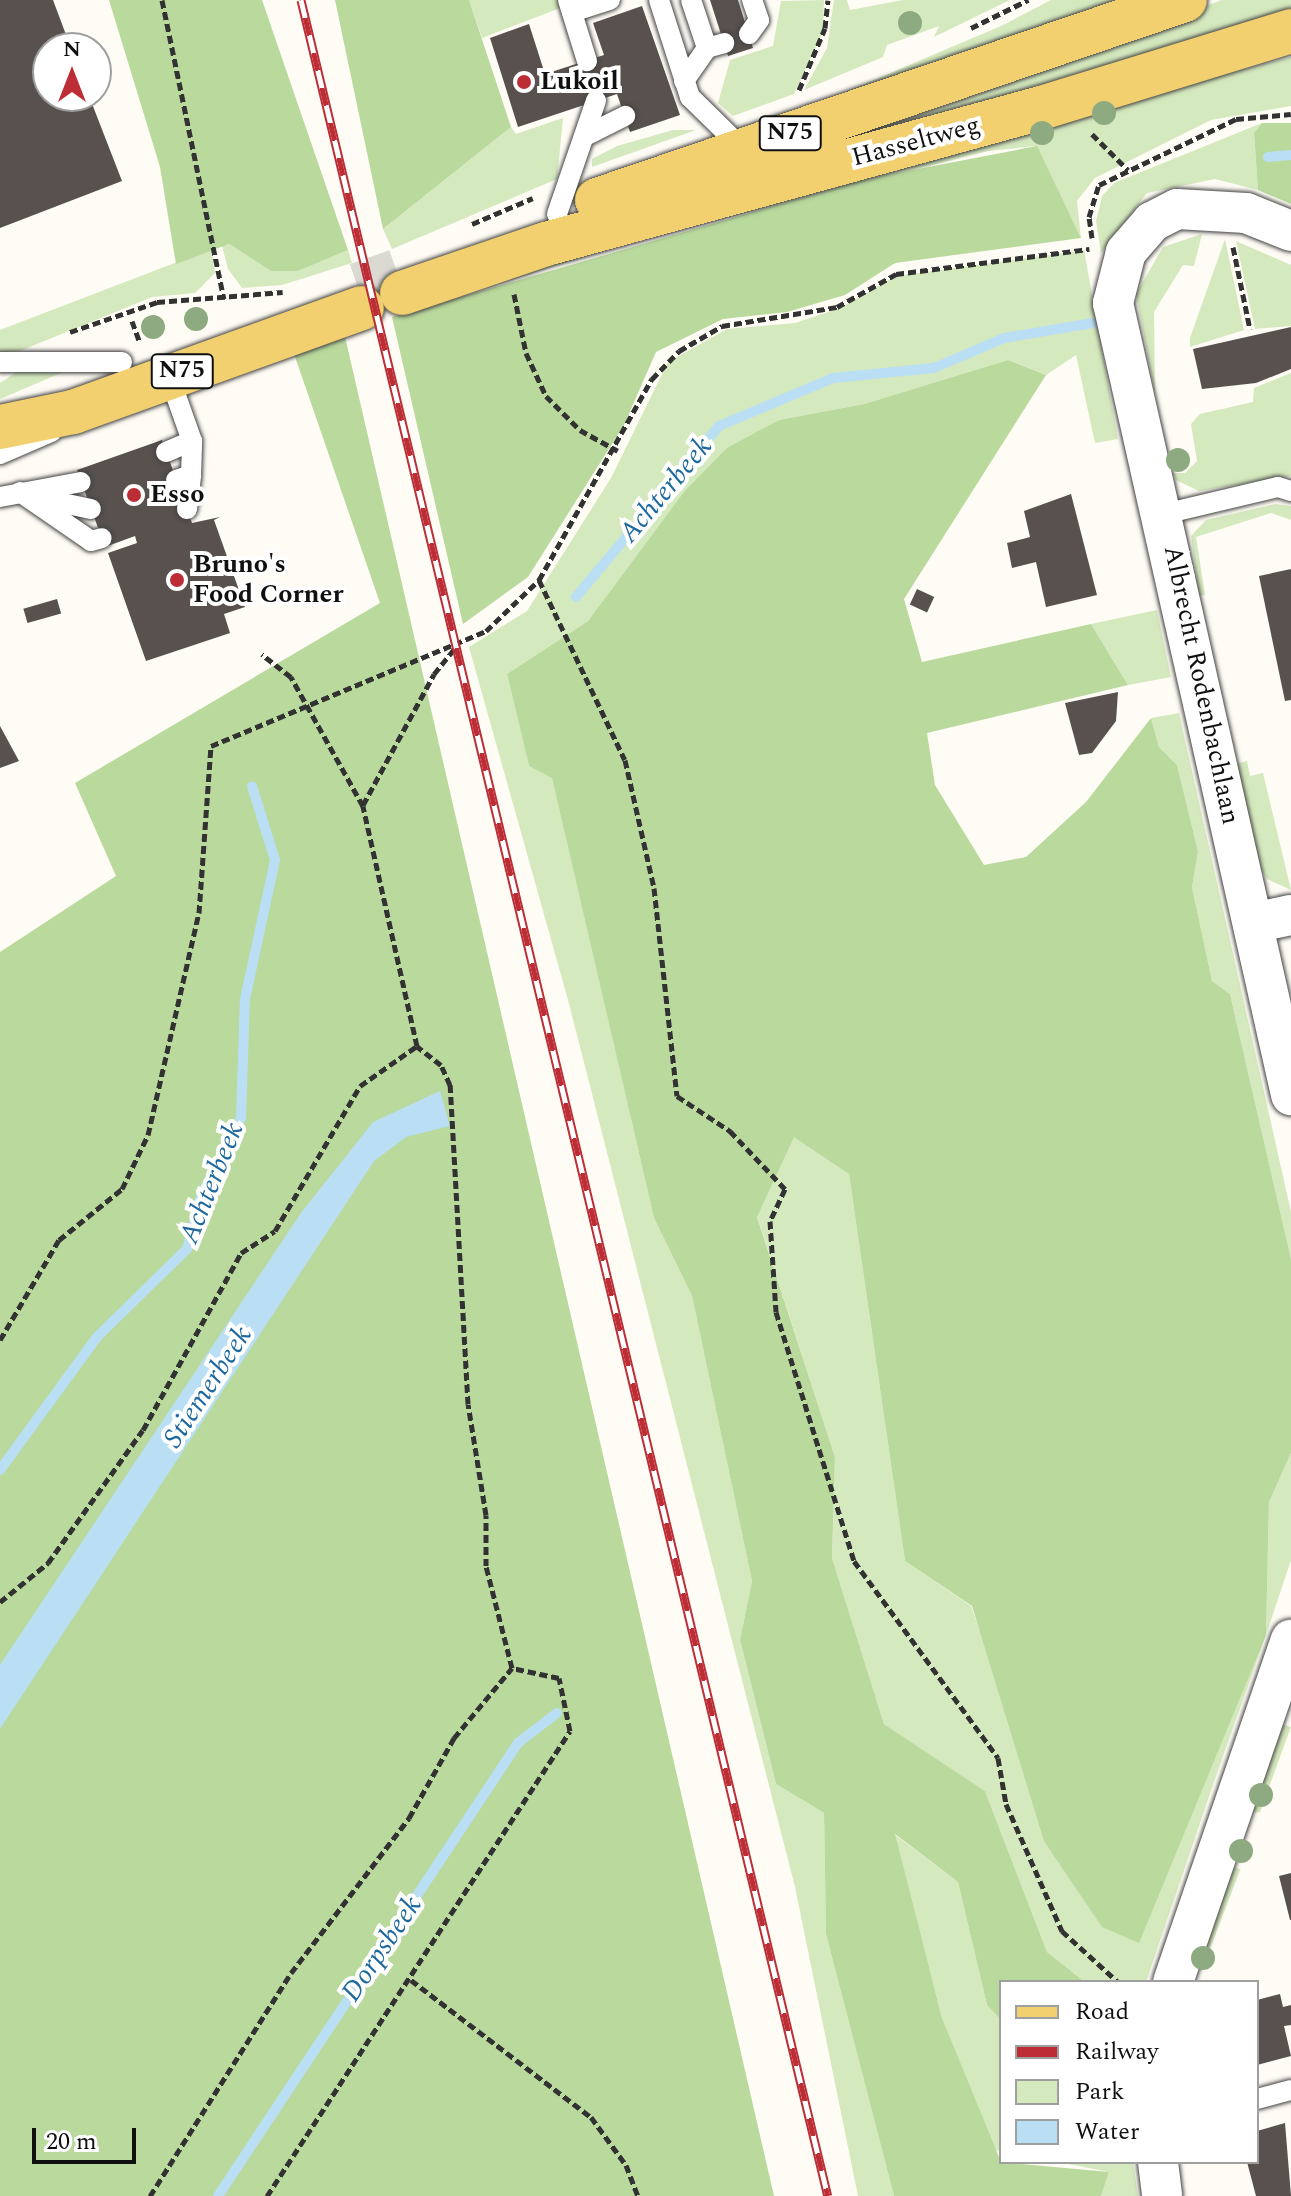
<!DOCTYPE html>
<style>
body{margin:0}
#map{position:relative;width:1291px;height:2196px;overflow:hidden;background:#fefcf4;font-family:Spectral,serif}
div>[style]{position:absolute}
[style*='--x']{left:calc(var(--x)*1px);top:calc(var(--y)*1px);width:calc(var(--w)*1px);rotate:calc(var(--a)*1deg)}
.green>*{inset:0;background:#d5e9be;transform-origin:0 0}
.forest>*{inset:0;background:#b9d99d}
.water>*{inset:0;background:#badff4}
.stream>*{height:10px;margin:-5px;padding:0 5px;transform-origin:5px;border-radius:5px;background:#badff4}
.building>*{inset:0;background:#58514d;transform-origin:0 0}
.primary-tunnel>*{height:44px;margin-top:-22px;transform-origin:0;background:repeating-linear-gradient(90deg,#dad9d2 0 44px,transparent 0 66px)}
.path>*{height:5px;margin-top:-2.5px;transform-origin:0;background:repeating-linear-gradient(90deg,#323232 0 8px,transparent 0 12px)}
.roads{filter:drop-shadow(0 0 2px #434343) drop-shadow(0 0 2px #434343)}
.service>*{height:20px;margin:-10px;padding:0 10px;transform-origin:10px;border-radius:10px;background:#fff}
.minor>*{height:40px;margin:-20px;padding:0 20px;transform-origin:20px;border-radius:20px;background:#fff}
.primary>*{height:44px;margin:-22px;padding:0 22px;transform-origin:22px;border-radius:22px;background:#f3d06f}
.rail>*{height:9px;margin-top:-4.5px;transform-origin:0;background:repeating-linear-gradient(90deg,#fff 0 18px,#bc2d36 0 36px);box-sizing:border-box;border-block:2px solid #bc2d36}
.trees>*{width:24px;height:24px;margin:-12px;border-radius:50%;background:#8daa80}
.dots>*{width:22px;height:22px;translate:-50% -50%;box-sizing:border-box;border:4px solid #fff;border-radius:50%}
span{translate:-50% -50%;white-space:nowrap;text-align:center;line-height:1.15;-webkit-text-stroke:8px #fff;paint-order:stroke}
.shield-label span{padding:2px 6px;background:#fff;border:2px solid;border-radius:6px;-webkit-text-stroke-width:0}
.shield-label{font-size:24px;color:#101010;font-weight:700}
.poi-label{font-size:26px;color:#101010;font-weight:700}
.left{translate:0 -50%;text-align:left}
.street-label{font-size:26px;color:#101010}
.water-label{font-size:28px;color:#1d689e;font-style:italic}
.legend{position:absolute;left:999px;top:1980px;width:260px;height:184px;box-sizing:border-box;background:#fff;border:2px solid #9f9f9f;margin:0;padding:10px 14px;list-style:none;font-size:24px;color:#101010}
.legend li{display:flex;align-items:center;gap:16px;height:40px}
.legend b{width:40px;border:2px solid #9f9f9f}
.north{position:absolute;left:32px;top:32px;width:80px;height:80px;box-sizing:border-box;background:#fff;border:2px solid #9f9f9f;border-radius:50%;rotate:0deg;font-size:22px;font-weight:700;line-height:32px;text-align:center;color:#101010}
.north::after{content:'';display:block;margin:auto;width:28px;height:36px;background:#bc2d36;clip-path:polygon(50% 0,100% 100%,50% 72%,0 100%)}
.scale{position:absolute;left:32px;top:2128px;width:104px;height:36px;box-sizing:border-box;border:4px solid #101010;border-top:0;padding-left:10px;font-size:24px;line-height:28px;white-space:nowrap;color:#101010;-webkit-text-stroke:6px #fff;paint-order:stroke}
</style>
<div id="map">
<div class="green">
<i style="clip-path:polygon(469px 0,558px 0,560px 8px,482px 38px)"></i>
<i style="clip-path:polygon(824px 0,823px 32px,794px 94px,733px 116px,718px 103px,730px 60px,773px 46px,781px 1px)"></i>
<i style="clip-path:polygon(834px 0,847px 0,850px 10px,903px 0,1010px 0,934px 37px,939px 26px,887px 45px,883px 57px,804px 90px,827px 48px)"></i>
<i style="clip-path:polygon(1051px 0,1132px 0,829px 99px,1001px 26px)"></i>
<i style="clip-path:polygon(1222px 0,1291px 0,1291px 8px,1098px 75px,662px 201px)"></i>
<i style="clip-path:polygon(1291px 57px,1291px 106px,1211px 120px,1095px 178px,1077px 201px,1081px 238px,1036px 146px,988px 151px,640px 240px,413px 310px,521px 262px)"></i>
<i style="clip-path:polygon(563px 118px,557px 179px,392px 249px,383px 229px,511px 127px,516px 134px)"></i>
<i style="clip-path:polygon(1262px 123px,1254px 133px,1258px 190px,1215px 179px,1147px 193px,1101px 253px,1096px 221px,1102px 196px,1114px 183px)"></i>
<i style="clip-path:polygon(673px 130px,696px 130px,592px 167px,592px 159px,617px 146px)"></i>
<i style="clip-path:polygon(1202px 234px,1194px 266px,1183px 265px,1154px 312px,1155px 393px,1136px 294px,1163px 247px)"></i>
<i style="clip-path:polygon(1225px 239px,1244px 330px,1190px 347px,1190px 338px)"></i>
<i style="clip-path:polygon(1236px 241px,1291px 265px,1291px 326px,1255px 329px)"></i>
<i style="clip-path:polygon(229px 244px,271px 271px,298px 271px,348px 250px,352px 263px,282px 285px,242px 288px,228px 269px,222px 246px)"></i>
<i style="clip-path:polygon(211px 249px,215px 273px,195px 293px,152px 297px,20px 351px,0 353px,0 330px)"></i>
<i style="clip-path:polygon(1084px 250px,1118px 439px,1095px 443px,1076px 355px,1046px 375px,1008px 360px,864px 404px,779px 420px,683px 493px,588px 621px,507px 674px,529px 766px,552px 777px,654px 1218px,692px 1296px,752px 1581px,740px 1640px,776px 1784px,824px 1813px,826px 1934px,894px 2196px,858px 2196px,795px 1887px,568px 1000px,469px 647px,527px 611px,611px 478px,668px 362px,727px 329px,795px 323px,840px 308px,896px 276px)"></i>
<i style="clip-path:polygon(24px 367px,75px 367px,0 399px,0 383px)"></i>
<i style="clip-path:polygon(1291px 373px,1291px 476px,1199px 491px,1176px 480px,1173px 473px,1185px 473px,1197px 461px,1191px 424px,1200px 414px,1253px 402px,1254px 388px)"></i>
<i style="clip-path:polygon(1275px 504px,1291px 506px,1291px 520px,1271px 513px,1196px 537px,1205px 595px,1199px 596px,1191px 536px,1206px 520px)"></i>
<i style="clip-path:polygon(1157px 610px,1171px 677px,1128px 685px,1091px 624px)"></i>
<i style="clip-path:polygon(1179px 713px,1291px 1212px,1291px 1259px,1230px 994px,1212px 981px,1192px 887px,1198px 851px,1177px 765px,1159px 747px,1151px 718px)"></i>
<i style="clip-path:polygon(1247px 761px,1250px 776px,1263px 773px,1291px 890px,1267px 879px,1258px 864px,1235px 764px)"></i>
<i style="clip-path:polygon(794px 1136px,849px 1174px,905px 1561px,971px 1606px,1007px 1709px,1266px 1635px,1269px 1502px,1291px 1453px,1291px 1560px,1266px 1635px,1217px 1773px,1146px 1982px,1085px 1982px,1047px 1952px,985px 1791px,884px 1724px,832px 1558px,835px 1457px,757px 1216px)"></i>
<i style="clip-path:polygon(1281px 1724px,1291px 1727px,1260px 1812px,1250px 1813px)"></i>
<i style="clip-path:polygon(894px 1834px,958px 1882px,987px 2005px,1001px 2020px,1001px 2151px,994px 2150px,942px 2018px)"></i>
<i style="left:1232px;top:1866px;width:9px;height:109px;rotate:21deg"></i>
<i style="clip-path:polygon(1058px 2162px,1133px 2162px,1138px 2196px,1101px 2196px,1109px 2172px)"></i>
</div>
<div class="forest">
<i style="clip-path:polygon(109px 0,262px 0,348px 250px,298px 271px,271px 271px,229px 244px,176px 264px,160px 167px)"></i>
<i style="clip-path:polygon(335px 0,469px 0,511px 127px,383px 229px)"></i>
<i style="clip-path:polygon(1262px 123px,1291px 123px,1291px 204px,1258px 190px,1254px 133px)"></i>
<i style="clip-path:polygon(1037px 146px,1081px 238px,895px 263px,845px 295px,787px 312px,723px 319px,656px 352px,624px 425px,528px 577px,463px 624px,392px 317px,866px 179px)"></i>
<i style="clip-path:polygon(343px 328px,774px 2196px,0 2196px,0 952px,116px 876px,75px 783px,380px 603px,292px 348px)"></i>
<i style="clip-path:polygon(1008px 360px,1046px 375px,904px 599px,922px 662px,1091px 624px,1128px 685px,927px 733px,935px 785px,984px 865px,1026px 857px,1086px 802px,1151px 718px,1159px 747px,1177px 765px,1198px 851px,1192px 887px,1212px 981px,1230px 994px,1291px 1259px,1291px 1453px,1269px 1502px,1266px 1635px,1139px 1943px,1102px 1927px,1044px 1841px,972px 1606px,905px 1561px,849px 1174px,794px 1137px,757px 1217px,835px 1457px,832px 1558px,884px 1724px,985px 1791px,1047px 1952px,1085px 1982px,1001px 1982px,1001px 2020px,987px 2005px,958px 1882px,895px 1834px,942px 2018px,1001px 2162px,1109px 2172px,1101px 2196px,894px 2196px,826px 1934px,824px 1813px,776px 1784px,740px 1640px,752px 1581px,692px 1296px,654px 1218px,552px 778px,529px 766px,507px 674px,588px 621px,683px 493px,727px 448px,779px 420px,864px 404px)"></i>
</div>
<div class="water">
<i style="clip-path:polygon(440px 1091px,450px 1126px,406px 1137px,374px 1161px,0 1729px,0 1665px,301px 1213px,373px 1122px)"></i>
</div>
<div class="stream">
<i style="--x:1268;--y:157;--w:23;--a:-5"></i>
<i style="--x:576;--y:597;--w:223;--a:-50.1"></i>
<i style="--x:719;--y:426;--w:124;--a:-22.8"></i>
<i style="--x:833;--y:378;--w:101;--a:-5.7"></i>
<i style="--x:934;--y:368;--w:76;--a:-23.2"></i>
<i style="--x:1004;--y:338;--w:90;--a:-9.6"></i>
<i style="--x:0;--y:1470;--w:165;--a:-53.9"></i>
<i style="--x:97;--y:1337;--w:126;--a:-44.4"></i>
<i style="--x:187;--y:1249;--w:55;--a:-75.2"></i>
<i style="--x:201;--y:1196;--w:88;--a:-62.9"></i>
<i style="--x:241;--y:1118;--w:119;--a:-88.1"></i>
<i style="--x:245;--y:999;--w:142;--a:-77.8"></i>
<i style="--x:275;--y:860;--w:77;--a:-107.3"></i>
<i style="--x:218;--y:2196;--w:543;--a:-56.49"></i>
<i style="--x:518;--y:1743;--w:49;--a:-37.6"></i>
</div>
<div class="building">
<i style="clip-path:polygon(0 0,53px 0,71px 48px,48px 48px,48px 96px,89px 96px,122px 181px,0 228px)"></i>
<i style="clip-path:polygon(710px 0,738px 0,753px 48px,728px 56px)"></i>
<i style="clip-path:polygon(642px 6px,680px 115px,630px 132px,617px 94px,518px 127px,490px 38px,529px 24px,545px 74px,604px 55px,593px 23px)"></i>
<i style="clip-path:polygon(1291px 327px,1291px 369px,1256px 383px,1202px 389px,1193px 349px)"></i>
<i style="clip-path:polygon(162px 440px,192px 523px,220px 517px,214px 520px,245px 607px,224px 614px,230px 633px,146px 661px,108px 553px,137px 543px,135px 536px,105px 547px,77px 470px)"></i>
<i style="clip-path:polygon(1071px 494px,1097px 595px,1046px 607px,1036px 562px,1012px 568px,1007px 543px,1030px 537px,1024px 511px)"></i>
<i style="clip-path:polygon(1291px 569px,1291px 700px,1285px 701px,1259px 576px)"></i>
<i style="left:917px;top:589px;width:19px;height:17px;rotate:25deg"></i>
<i style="left:57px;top:599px;width:15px;height:35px;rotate:74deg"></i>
<i style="clip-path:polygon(1118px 692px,1116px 721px,1092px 753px,1079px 755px,1065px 703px)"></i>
<i style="clip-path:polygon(0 726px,19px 761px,0 768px)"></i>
<i style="clip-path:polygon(1291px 1873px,1291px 1920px,1290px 1920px,1279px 1876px)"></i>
<i style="clip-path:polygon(1280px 1994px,1283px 2007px,1291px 2005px,1291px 2025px,1284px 2026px,1291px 2056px,1257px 2065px,1257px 2000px)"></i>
<i style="clip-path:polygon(1285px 2123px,1291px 2196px,1256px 2196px,1247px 2162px,1257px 2162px,1257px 2131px)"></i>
</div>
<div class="primary-tunnel">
<i style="--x:357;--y:285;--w:42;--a:-19.3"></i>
</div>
<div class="path">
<i style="--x:162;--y:0;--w:305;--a:78.3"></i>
<i style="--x:971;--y:28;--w:64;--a:-26.2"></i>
<i style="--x:799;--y:90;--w:67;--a:-67.2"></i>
<i style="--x:825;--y:28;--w:28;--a:-84"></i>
<i style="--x:1092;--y:134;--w:51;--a:45"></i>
<i style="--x:472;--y:224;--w:66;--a:-23.1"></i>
<i style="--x:1092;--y:238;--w:21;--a:-98"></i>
<i style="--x:1089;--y:217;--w:34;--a:-73"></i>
<i style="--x:1099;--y:185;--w:152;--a:-25.7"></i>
<i style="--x:1236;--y:119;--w:55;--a:-5.2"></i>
<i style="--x:1233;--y:247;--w:84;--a:78.3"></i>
<i style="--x:514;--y:294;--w:60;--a:78.5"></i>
<i style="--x:526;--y:353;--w:47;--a:65.1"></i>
<i style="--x:546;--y:396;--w:48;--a:45"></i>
<i style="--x:580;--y:430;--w:43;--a:28.9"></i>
<i style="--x:132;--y:321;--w:23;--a:70"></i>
<i style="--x:70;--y:332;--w:92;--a:-19"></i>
<i style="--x:157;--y:302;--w:126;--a:-4.5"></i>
<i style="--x:539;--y:580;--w:199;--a:64.5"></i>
<i style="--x:625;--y:760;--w:131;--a:77.2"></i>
<i style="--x:654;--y:888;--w:209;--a:83.7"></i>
<i style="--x:677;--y:1096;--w:64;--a:33.4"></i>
<i style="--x:730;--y:1131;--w:80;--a:46.5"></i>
<i style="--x:785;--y:1189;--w:35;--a:115"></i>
<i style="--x:770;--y:1221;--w:91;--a:86.2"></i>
<i style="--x:776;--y:1312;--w:261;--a:72.6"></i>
<i style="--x:854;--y:1561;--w:244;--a:53.8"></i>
<i style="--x:998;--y:1758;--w:47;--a:80.1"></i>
<i style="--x:1006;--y:1804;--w:139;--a:66.2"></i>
<i style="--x:1062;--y:1931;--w:76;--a:42.3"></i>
<i style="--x:363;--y:805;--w:149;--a:-61.5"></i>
<i style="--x:434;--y:674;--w:36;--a:-51"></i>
<i style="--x:0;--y:1340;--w:116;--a:-59.5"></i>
<i style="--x:59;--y:1240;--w:81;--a:-39"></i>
<i style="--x:122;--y:1189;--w:60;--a:-64.3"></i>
<i style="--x:148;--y:1135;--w:228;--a:-77.1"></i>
<i style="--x:199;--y:913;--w:167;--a:-85.9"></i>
<i style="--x:211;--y:746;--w:298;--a:-22.7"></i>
<i style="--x:486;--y:631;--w:74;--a:-43.9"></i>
<i style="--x:539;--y:580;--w:231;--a:-60.7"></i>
<i style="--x:652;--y:379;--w:39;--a:-46"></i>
<i style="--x:679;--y:351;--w:50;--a:-30.2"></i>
<i style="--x:722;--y:326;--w:117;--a:-9.4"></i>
<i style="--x:837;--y:307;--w:68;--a:-29.2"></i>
<i style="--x:896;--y:274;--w:195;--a:-7.4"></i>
<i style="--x:0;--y:1602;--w:62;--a:-39.1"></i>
<i style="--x:48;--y:1563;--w:163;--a:-54.5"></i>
<i style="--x:143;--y:1430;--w:202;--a:-61"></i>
<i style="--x:241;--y:1253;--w:40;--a:-32.9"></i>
<i style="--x:275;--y:1231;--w:168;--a:-59.6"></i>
<i style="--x:360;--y:1086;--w:70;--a:-35.1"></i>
<i style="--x:411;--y:1980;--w:226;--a:37.3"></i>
<i style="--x:591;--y:2117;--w:59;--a:53.9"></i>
<i style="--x:626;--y:2165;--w:33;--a:69"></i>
<i style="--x:150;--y:2196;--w:264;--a:-57.7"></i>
<i style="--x:291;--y:1973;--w:195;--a:-52.7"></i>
<i style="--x:409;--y:1818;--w:92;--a:-60.6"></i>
<i style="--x:454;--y:1738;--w:91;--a:-50.4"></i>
<i style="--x:512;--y:1668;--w:105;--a:-104.3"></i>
<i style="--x:486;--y:1566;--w:51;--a:-90"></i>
<i style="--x:486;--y:1515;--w:112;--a:-99.2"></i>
<i style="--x:468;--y:1404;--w:320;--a:-93.2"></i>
<i style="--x:450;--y:1085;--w:22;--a:-114"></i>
<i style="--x:441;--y:1065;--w:31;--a:-142"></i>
<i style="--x:417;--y:1046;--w:246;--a:-102.7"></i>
<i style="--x:363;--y:806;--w:148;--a:-119.2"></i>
<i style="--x:291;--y:677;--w:37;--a:-142"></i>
<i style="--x:267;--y:2196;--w:555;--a:-56.91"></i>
<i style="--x:570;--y:1731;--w:54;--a:-101.7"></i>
<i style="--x:559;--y:1678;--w:48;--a:-168"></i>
</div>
<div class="roads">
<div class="service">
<i style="--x:568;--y:0;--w:64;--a:72.7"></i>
<i style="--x:659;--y:0;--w:102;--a:72.3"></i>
<i style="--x:690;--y:97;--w:74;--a:44.5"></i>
<i style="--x:691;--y:0;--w:51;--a:71.6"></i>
<i style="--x:572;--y:12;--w:40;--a:-18"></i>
<i style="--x:749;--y:34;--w:17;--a:-54"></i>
<i style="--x:759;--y:20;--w:21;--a:-109"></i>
<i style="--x:684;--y:81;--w:40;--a:-55.1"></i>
<i style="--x:707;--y:48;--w:18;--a:-16"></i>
<i style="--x:585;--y:136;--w:45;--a:-26.6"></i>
<i style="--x:557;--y:214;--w:120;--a:-71"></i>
<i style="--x:0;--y:362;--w:122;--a:0"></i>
<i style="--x:166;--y:452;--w:28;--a:-23"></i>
<i style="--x:192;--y:441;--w:69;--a:-109.5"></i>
<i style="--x:0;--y:454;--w:56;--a:-23.3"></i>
<i style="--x:176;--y:480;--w:16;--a:-18"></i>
<i style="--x:191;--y:475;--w:34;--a:-88"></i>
<i style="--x:20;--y:492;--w:86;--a:34.6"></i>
<i style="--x:91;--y:541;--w:11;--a:-15"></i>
<i style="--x:0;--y:497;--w:82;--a:-10.5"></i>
<i style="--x:39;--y:498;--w:53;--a:11.9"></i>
<i style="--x:187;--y:509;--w:34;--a:-83"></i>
<i style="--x:1164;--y:514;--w:117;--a:-13.3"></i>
<i style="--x:1278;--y:487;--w:14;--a:17"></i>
<i style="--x:1257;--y:2099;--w:35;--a:-15"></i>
</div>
<div class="minor">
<i style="--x:1291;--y:231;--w:48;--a:-158.2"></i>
<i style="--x:1246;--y:213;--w:69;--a:-176.7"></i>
<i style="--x:1177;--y:209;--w:28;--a:153"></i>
<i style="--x:1152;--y:222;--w:40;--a:131"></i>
<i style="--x:1126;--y:252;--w:53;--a:104.3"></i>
<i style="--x:1113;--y:303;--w:812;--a:77.33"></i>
<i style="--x:1253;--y:923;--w:39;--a:-12"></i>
<i style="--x:1173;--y:1982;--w:362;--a:-71"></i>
<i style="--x:1158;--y:2162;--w:34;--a:83"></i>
</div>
<div class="primary">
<i style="--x:597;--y:200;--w:621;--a:-18.79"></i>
<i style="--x:402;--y:293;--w:152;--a:-18.8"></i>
<i style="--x:546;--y:244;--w:513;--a:-15.36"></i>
<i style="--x:1041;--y:108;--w:262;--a:-17.1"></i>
<i style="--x:0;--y:427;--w:75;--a:-11.6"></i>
<i style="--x:73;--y:412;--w:307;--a:-19.8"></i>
</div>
</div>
<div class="rail">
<i style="--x:301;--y:0;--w:2258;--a:76.51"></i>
</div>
<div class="trees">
<i style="left:910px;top:23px"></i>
<i style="left:1104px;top:113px"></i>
<i style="left:1042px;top:133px"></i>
<i style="left:196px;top:319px"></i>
<i style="left:153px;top:327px"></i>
<i style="left:1178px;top:460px"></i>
<i style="left:1261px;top:1795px"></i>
<i style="left:1241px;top:1851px"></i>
<i style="left:1203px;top:1958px"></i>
</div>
<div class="dots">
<i style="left:524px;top:82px;background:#bc2d36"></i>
<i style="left:134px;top:495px;background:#bc2d36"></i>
<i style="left:177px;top:580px;background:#bc2d36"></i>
</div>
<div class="shield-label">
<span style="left:790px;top:133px">N75</span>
<span style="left:182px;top:371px">N75</span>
</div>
<div class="poi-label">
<span class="left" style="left:540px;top:82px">Lukoil</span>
<span class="left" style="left:150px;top:495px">Esso</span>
<span class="left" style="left:193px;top:580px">Bruno's<br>Food Corner</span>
</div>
<div class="street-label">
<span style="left:916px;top:142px;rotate:-15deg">Hasseltweg</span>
<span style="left:1201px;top:685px;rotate:78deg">Albrecht Rodenbachlaan</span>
</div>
<div class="water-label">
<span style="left:666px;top:490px;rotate:-50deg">Achterbeek</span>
<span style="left:212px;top:1183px;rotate:-68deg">Achterbeek</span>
<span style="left:208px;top:1387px;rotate:-57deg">Stiemerbeek</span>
<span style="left:382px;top:1949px;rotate:-56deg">Dorpsbeek</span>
</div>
<ul class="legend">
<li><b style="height:10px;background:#f3d06f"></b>Road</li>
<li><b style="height:10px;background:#bc2d36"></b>Railway</li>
<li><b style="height:22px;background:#d5e9be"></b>Park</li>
<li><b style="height:22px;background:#badff4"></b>Water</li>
</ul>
<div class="north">N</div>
<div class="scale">20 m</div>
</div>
